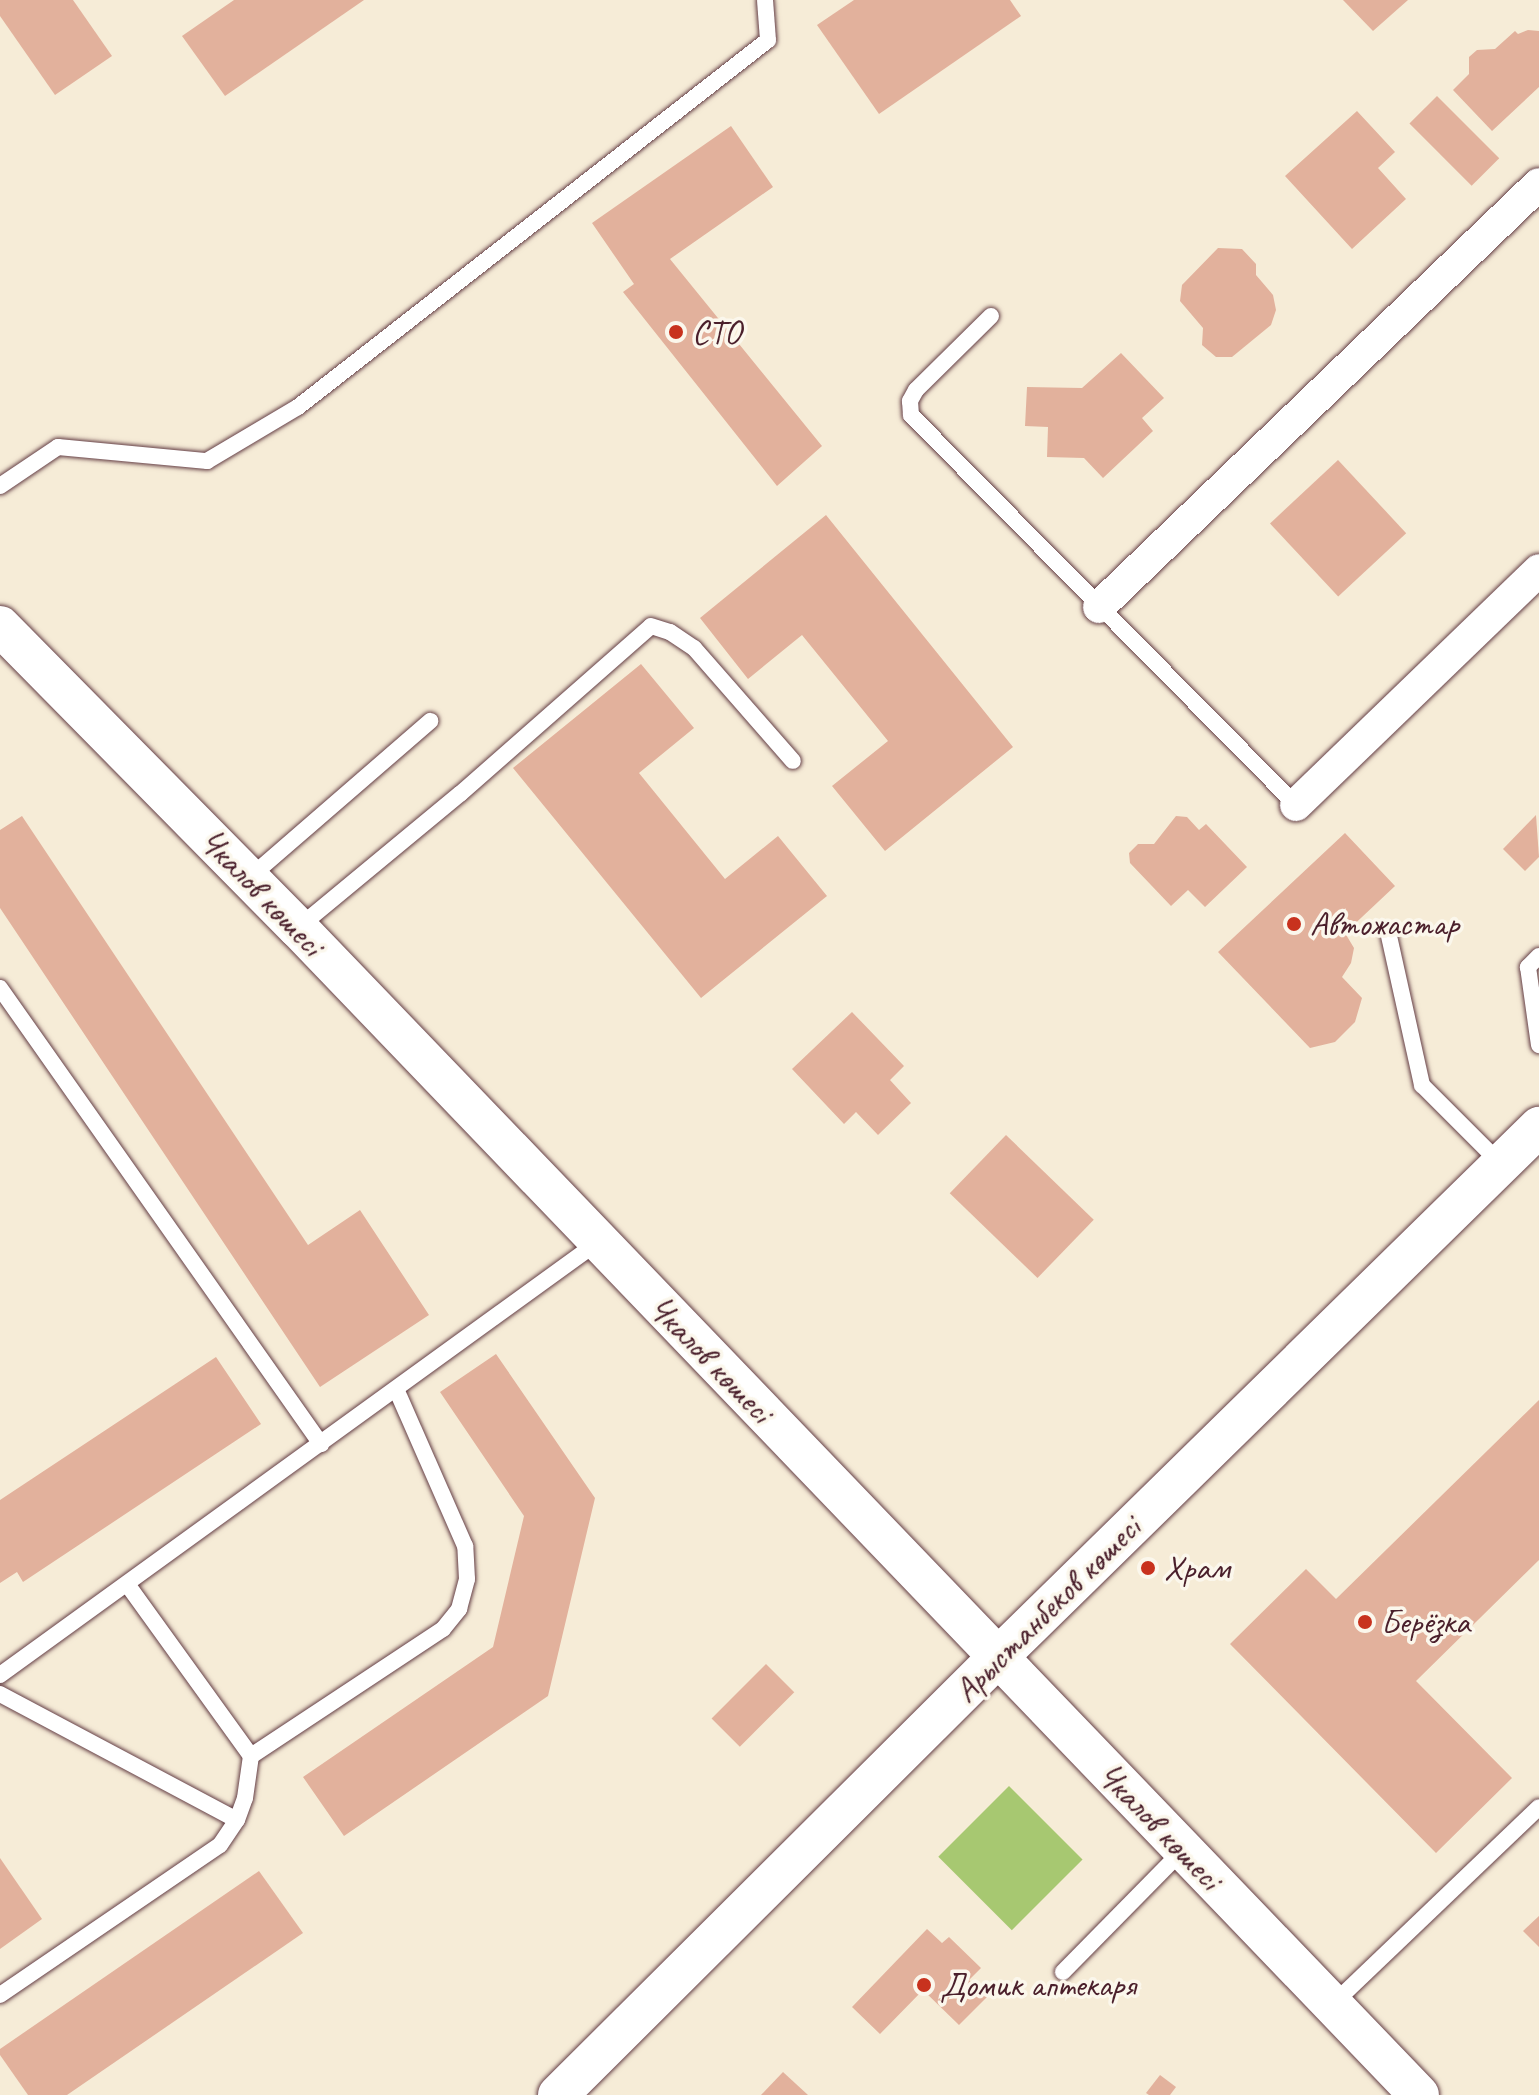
<!DOCTYPE html>
<meta charset="utf-8">
<style>
body{margin:0}
#map{position:relative;width:1539px;height:2095px;overflow:hidden;background:#f6ecd7;font-family:Caveat,sans-serif}
div>[style]{position:absolute}
[style*='--x']{left:calc(var(--x)*1px);top:calc(var(--y)*1px);width:calc(var(--w)*1px);rotate:calc(var(--a)*1deg)}
.green>*{inset:0;background:#a7c871;transform-origin:0 0}
.building>*{inset:0;background:#e2b19c;transform-origin:0 0}
.roads{filter:drop-shadow(0 0 2px #643e45) drop-shadow(0 0 2px #643e45)}
.service>*{height:16px;margin:-8px;padding:0 8px;transform-origin:8px;border-radius:8px;background:#fff}
.minor>*{height:32px;margin:-16px;padding:0 16px;transform-origin:16px;border-radius:16px;background:#fff}
.tertiary>*{height:40px;margin:-20px;padding:0 20px;transform-origin:20px;border-radius:20px;background:#fff}
.dots>*{width:22px;height:22px;translate:-50% -50%;box-sizing:border-box;border:4px solid #fbf7ec;border-radius:50%}
span{translate:-50% -50%;white-space:nowrap;text-align:center;line-height:1.15;-webkit-text-stroke:7px #fbf7ec;paint-order:stroke}
.poi-label{font-size:34px;color:#4a1f2b}
.left{translate:0 -50%;text-align:left}
.street-label{font-size:34px;color:#4a1f2b}
</style>
<div id="map">
<div class="green">
<i style="left:1009px;top:1786px;width:104px;height:100px;rotate:45deg"></i>
</div>
<div class="building">
<i style="clip-path:polygon(0 0,73px 0,112px 56px,55px 95px,0 16px)"></i>
<i style="clip-path:polygon(234px 0,364px 0,225px 96px,182px 36px)"></i>
<i style="clip-path:polygon(854px 0,1010px 0,1021px 16px,879px 114px,817px 25px)"></i>
<i style="clip-path:polygon(1343px 0,1408px 0,1373px 31px)"></i>
<i style="clip-path:polygon(1528px 30px,1539px 31px,1539px 87px,1492px 131px,1453px 90px,1469px 74px,1469px 57px,1477px 50px,1495px 49px,1515px 31px,1518px 34px)"></i>
<i style="left:1437px;top:96px;width:88px;height:39px;rotate:45deg"></i>
<i style="clip-path:polygon(1357px 111px,1395px 152px,1378px 168px,1406px 199px,1352px 249px,1285px 176px)"></i>
<i style="clip-path:polygon(731px 126px,773px 187px,670px 259px,822px 446px,777px 486px,623px 292px,634px 284px,592px 223px)"></i>
<i style="clip-path:polygon(1218px 248px,1242px 249px,1256px 264px,1256px 275px,1273px 295px,1276px 310px,1271px 325px,1232px 357px,1216px 357px,1202px 345px,1203px 328px,1180px 301px,1182px 285px)"></i>
<i style="clip-path:polygon(1121px 353px,1164px 398px,1142px 418px,1153px 431px,1103px 478px,1084px 458px,1047px 457px,1048px 427px,1025px 426px,1027px 387px,1082px 388px)"></i>
<i style="left:1338px;top:460px;width:100px;height:93px;rotate:47deg"></i>
<i style="clip-path:polygon(826px 515px,1013px 747px,885px 851px,832px 786px,888px 741px,802px 635px,748px 679px,700px 618px)"></i>
<i style="clip-path:polygon(641px 664px,694px 728px,639px 773px,725px 879px,778px 836px,827px 896px,701px 998px,513px 768px)"></i>
<i style="clip-path:polygon(1536px 815px,1539px 857px,1525px 871px,1503px 849px)"></i>
<i style="clip-path:polygon(22px 816px,308px 1245px,360px 1210px,429px 1315px,320px 1387px,0 908px,0 830px)"></i>
<i style="clip-path:polygon(1176px 816px,1187px 817px,1199px 830px,1206px 824px,1247px 867px,1205px 907px,1188px 890px,1171px 906px,1130px 863px,1129px 853px,1138px 844px,1154px 844px)"></i>
<i style="clip-path:polygon(1345px 833px,1395px 886px,1345px 933px,1354px 948px,1351px 963px,1342px 977px,1362px 998px,1355px 1022px,1335px 1042px,1310px 1048px,1218px 952px)"></i>
<i style="clip-path:polygon(852px 1012px,904px 1066px,890px 1080px,911px 1103px,878px 1135px,856px 1112px,844px 1124px,792px 1069px)"></i>
<i style="left:1006px;top:1135px;width:122px;height:81px;rotate:44deg"></i>
<i style="clip-path:polygon(496px 1354px,595px 1498px,548px 1696px,344px 1836px,303px 1777px,493px 1647px,524px 1516px,440px 1392px)"></i>
<i style="clip-path:polygon(216px 1357px,261px 1424px,23px 1582px,17px 1572px,0 1583px,0 1500px)"></i>
<i style="clip-path:polygon(1539px 1400px,1539px 1560px,1416px 1681px,1512px 1778px,1436px 1853px,1230px 1644px,1306px 1569px,1336px 1599px)"></i>
<i style="left:766px;top:1664px;width:40px;height:77px;rotate:45deg"></i>
<i style="clip-path:polygon(0 1858px,42px 1919px,0 1949px)"></i>
<i style="clip-path:polygon(259px 1871px,303px 1933px,67px 2095px,28px 2095px,0 2055px,0 2049px)"></i>
<i style="clip-path:polygon(1539px 1916px,1539px 1947px,1523px 1931px)"></i>
<i style="clip-path:polygon(927px 1929px,942px 1943px,949px 1937px,981px 1968px,969px 1980px,987px 1997px,959px 2025px,923px 1990px,880px 2034px,852px 2007px)"></i>
<i style="clip-path:polygon(783px 2072px,808px 2095px,761px 2095px)"></i>
<i style="clip-path:polygon(1160px 2075px,1176px 2087px,1170px 2095px,1149px 2095px,1146px 2093px)"></i>
</div>
<div class="roads">
<div class="service">
<i style="--x:991;--y:316;--w:105;--a:135.4"></i>
<i style="--x:916;--y:390;--w:13;--a:119"></i>
<i style="--x:910;--y:401;--w:14;--a:86"></i>
<i style="--x:911;--y:415;--w:548;--a:45.37"></i>
<i style="--x:0;--y:486;--w:70;--a:-33.9"></i>
<i style="--x:58;--y:447;--w:150;--a:5.4"></i>
<i style="--x:207;--y:461;--w:106;--a:-30.7"></i>
<i style="--x:298;--y:407;--w:596;--a:-37.98"></i>
<i style="--x:768;--y:40;--w:40;--a:-94.3"></i>
<i style="--x:249;--y:878;--w:240;--a:-40.9"></i>
<i style="--x:299;--y:927;--w:209;--a:-39.6"></i>
<i style="--x:460;--y:794;--w:254;--a:-41.3"></i>
<i style="--x:651;--y:626;--w:20;--a:18"></i>
<i style="--x:670;--y:632;--w:29;--a:34"></i>
<i style="--x:694;--y:648;--w:150;--a:48.8"></i>
<i style="--x:1389;--y:936;--w:153;--a:77.5"></i>
<i style="--x:1422;--y:1085;--w:112;--a:45"></i>
<i style="--x:1539;--y:956;--w:16;--a:135"></i>
<i style="--x:1528;--y:967;--w:79;--a:82"></i>
<i style="--x:0;--y:988;--w:558;--a:54.86"></i>
<i style="--x:0;--y:1675;--w:738;--a:-35.91"></i>
<i style="--x:0;--y:1694;--w:268;--a:28"></i>
<i style="--x:251;--y:1756;--w:230;--a:-33.5"></i>
<i style="--x:443;--y:1629;--w:26;--a:-51"></i>
<i style="--x:459;--y:1609;--w:31;--a:-75"></i>
<i style="--x:467;--y:1579;--w:33;--a:-93"></i>
<i style="--x:465;--y:1546;--w:171;--a:-113.7"></i>
<i style="--x:1063;--y:1972;--w:171;--a:-45.5"></i>
<i style="--x:0;--y:1995;--w:266;--a:-34.3"></i>
<i style="--x:220;--y:1845;--w:30;--a:-56"></i>
<i style="--x:237;--y:1820;--w:23;--a:-70"></i>
<i style="--x:245;--y:1798;--w:42;--a:-81.9"></i>
<i style="--x:251;--y:1756;--w:212;--a:-125.8"></i>
<i style="--x:1332;--y:2005;--w:286;--a:-43.7"></i>
</div>
<div class="minor">
<i style="--x:1099;--y:607;--w:610;--a:-43.87"></i>
<i style="--x:1296;--y:805;--w:338;--a:-44"></i>
</div>
<div class="tertiary">
<i style="--x:0;--y:626;--w:424;--a:45.4"></i>
<i style="--x:298;--y:928;--w:1618;--a:46.15"></i>
<i style="--x:558;--y:2095;--w:619;--a:-44.87"></i>
<i style="--x:997;--y:1658;--w:759;--a:-44.41"></i>
</div>
</div>
<div class="dots">
<i style="left:676px;top:332px;background:#c8321e"></i>
<i style="left:1294px;top:924px;background:#c8321e"></i>
<i style="left:1148px;top:1568px;background:#c8321e"></i>
<i style="left:1365px;top:1622px;background:#c8321e"></i>
<i style="left:924px;top:1985px;background:#c8321e"></i>
</div>
<div class="poi-label">
<span class="left" style="left:692px;top:332px">СТО</span>
<span class="left" style="left:1310px;top:924px">Автожастар</span>
<span class="left" style="left:1164px;top:1568px">Храм</span>
<span class="left" style="left:1381px;top:1622px">Берёзка</span>
<span class="left" style="left:940px;top:1985px">Домик аптекаря</span>
</div>
<div class="street-label">
<span style="left:262px;top:892px;rotate:46deg">Чкалов көшесі</span>
<span style="left:711px;top:1359px;rotate:46deg">Чкалов көшесі</span>
<span style="left:1047px;top:1609px;rotate:-45deg">Арыстанбеков көшесі</span>
<span style="left:1160px;top:1826px;rotate:46deg">Чкалов көшесі</span>
</div>
</div>
